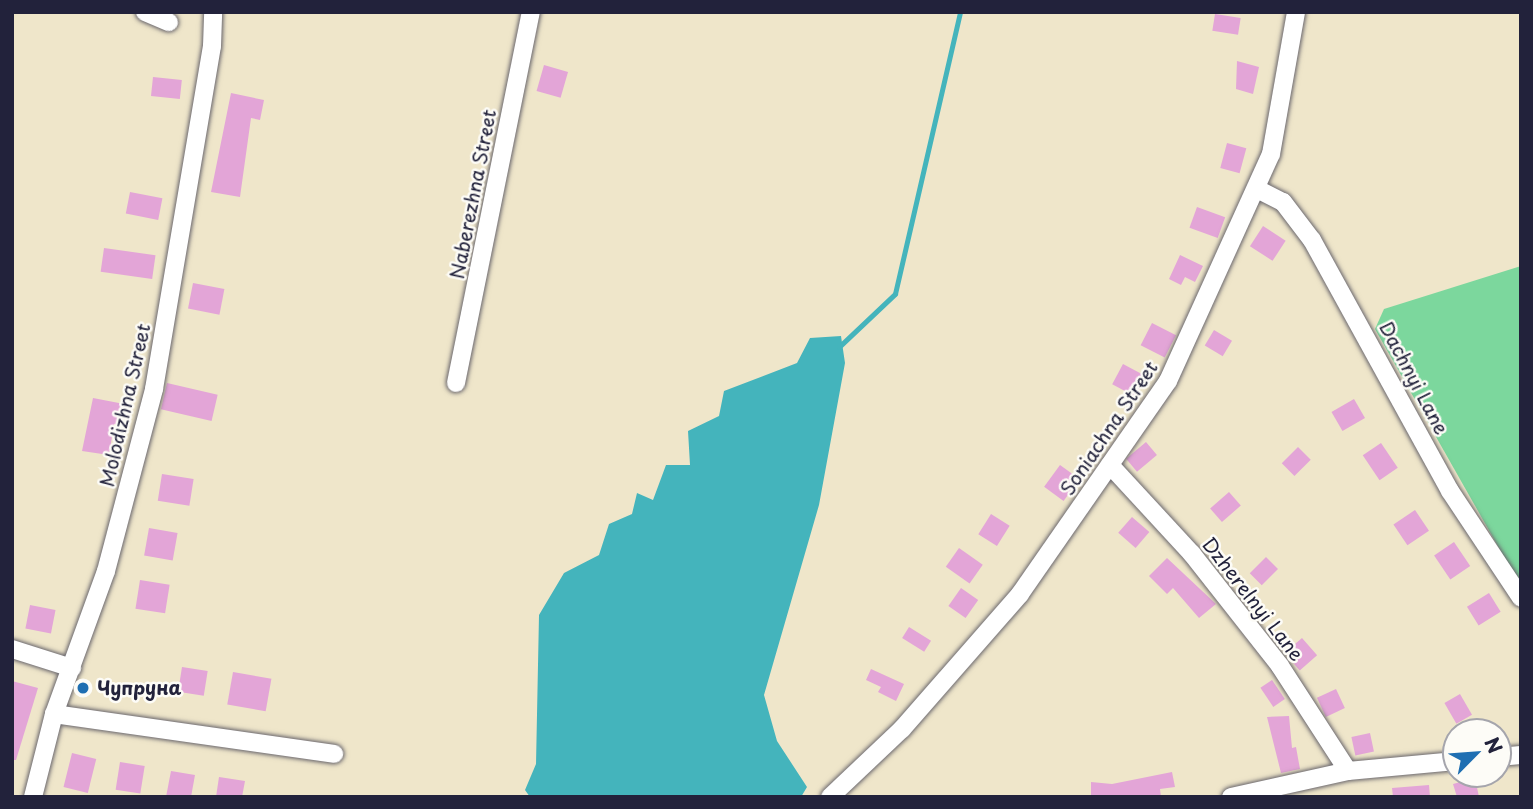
<!DOCTYPE html>
<meta charset="utf-8">
<style>
body{margin:0}
#map{position:relative;width:1533px;height:809px;overflow:hidden;background:#efe6ca;font-family:"Playpen Sans",sans-serif}
div>[style]{position:absolute}
[style*='--x']{left:calc(var(--x)*1px);top:calc(var(--y)*1px);width:calc(var(--w)*1px);rotate:calc(var(--a)*1deg)}
.green>*{inset:0;background:#7cd79d}
.water>*{inset:0;background:#44b4bc}
.stream>*{height:4.5px;margin:-2.25px;padding:0 2.25px;transform-origin:2.25px;border-radius:2.25px;background:#44b4bc}
.building>*{inset:0;background:#e3a5d7;transform-origin:0 0}
.roads{filter:drop-shadow(0 0 2px #6a676d) drop-shadow(0 0 2px #6a676d)}
.minor>*{height:18px;margin:-9px;padding:0 9px;transform-origin:9px;border-radius:9px;background:#fff}
.dots>*{width:19px;height:19px;translate:-50% -50%;box-sizing:border-box;border:4px solid #fdfcf7;border-radius:50%}
span{translate:-50% -50%;white-space:nowrap;text-align:center;line-height:1.15;-webkit-text-stroke:5px #fdfcf7;paint-order:stroke}
.street-label{font-size:19px;color:#22223b}
.poi-label{font-size:19px;color:#22223b;font-weight:700}
.left{translate:0 -50%;text-align:left}
.frame{position:absolute;inset:0;border:14px solid #22223b;pointer-events:none}
.north{position:absolute;left:1442px;top:718px;width:70px;height:70px;box-sizing:border-box;background:#fdfcf7;border:2px solid #a5a5ac;border-radius:50%;rotate:65deg;font-size:19px;font-weight:700;line-height:28px;text-align:center;color:#22223b}
.north::after{content:'';display:block;margin:auto;width:24px;height:32px;background:#1f6fb2;clip-path:polygon(50% 0,100% 100%,50% 72%,0 100%)}
</style>
<div id="map">
<div class="green">
<i style="clip-path:polygon(1521px 266px,1521px 587px,1375px 329px,1384px 309px)"></i>
</div>
<div class="water">
<i style="clip-path:polygon(841px 336px,845px 363px,819px 505px,764px 695px,777px 741px,807px 787px,801px 797px,530px 797px,525px 790px,536px 764px,539px 615px,564px 573px,599px 555px,609px 524px,632px 514px,637px 493px,653px 500px,666px 465px,690px 465px,688px 431px,719px 416px,724px 391px,797px 363px,810px 338px)"></i>
</div>
<div class="stream">
<i style="--x:839;--y:347;--w:77;--a:-43.4"></i>
<i style="--x:895;--y:294;--w:289;--a:-77"></i>
</div>
<div class="building">
<i style="left:1215px;top:14px;width:26px;height:17px;rotate:9deg"></i>
<i style="clip-path:polygon(1237px 61px,1259px 67px,1253px 94px,1236px 89px)"></i>
<i style="left:544px;top:65px;width:25px;height:27px;rotate:16deg"></i>
<i style="left:153px;top:77px;width:29px;height:19px;rotate:6deg"></i>
<i style="clip-path:polygon(231px 93px,264px 100px,260px 120px,251px 118px,240px 197px,211px 192px)"></i>
<i style="left:1227px;top:143px;width:20px;height:26px;rotate:15deg"></i>
<i style="left:130px;top:192px;width:33px;height:22px;rotate:11deg"></i>
<i style="left:1197px;top:207px;width:30px;height:22px;rotate:20deg"></i>
<i style="left:1263px;top:226px;width:27px;height:24px;rotate:33deg"></i>
<i style="left:104px;top:248px;width:52px;height:24px;rotate:8deg"></i>
<i style="clip-path:polygon(1180px 255px,1203px 266px,1195px 282px,1185px 277px,1181px 285px,1169px 279px)"></i>
<i style="left:193px;top:283px;width:32px;height:26px;rotate:11deg"></i>
<i style="left:1152px;top:323px;width:27px;height:25px;rotate:27deg"></i>
<i style="left:1214px;top:330px;width:21px;height:18px;rotate:31deg"></i>
<i style="left:1123px;top:364px;width:26px;height:23px;rotate:28deg"></i>
<i style="left:167px;top:383px;width:52px;height:27px;rotate:13deg"></i>
<i style="clip-path:polygon(93px 398px,124px 404px,121px 425px,114px 424px,109px 455px,82px 451px)"></i>
<i style="left:1354px;top:399px;width:22px;height:26px;rotate:60deg"></i>
<i style="left:1146px;top:442px;width:17px;height:26px;rotate:50deg"></i>
<i style="left:1381px;top:443px;width:30px;height:22px;rotate:56deg"></i>
<i style="left:1298px;top:447px;width:18px;height:23px;rotate:45deg"></i>
<i style="left:1060px;top:465px;width:24px;height:27px;rotate:36deg"></i>
<i style="left:162px;top:474px;width:32px;height:27px;rotate:9deg"></i>
<i style="left:1229px;top:492px;width:18px;height:25px;rotate:49deg"></i>
<i style="left:1415px;top:510px;width:25px;height:26px;rotate:56deg"></i>
<i style="left:991px;top:514px;width:22px;height:24px;rotate:32deg"></i>
<i style="left:1132px;top:517px;width:23px;height:21px;rotate:41deg"></i>
<i style="left:149px;top:528px;width:29px;height:28px;rotate:10deg"></i>
<i style="left:1454px;top:542px;width:29px;height:24px;rotate:56deg"></i>
<i style="left:959px;top:548px;width:29px;height:23px;rotate:35deg"></i>
<i style="left:1266px;top:557px;width:17px;height:23px;rotate:45deg"></i>
<i style="clip-path:polygon(1167px 558px,1216px 604px,1199px 618px,1173px 588px,1167px 594px,1149px 576px)"></i>
<i style="left:140px;top:580px;width:30px;height:29px;rotate:9deg"></i>
<i style="left:961px;top:588px;width:21px;height:22px;rotate:35deg"></i>
<i style="left:1489px;top:593px;width:22px;height:26px;rotate:58deg"></i>
<i style="left:30px;top:605px;width:26px;height:24px;rotate:11deg"></i>
<i style="left:909px;top:627px;width:26px;height:13px;rotate:32deg"></i>
<i style="left:1302px;top:638px;width:23px;height:23px;rotate:49deg"></i>
<i style="left:182px;top:667px;width:26px;height:25px;rotate:9deg"></i>
<i style="clip-path:polygon(871px 669px,904px 684px,896px 701px,878px 692px,881px 687px,866px 680px)"></i>
<i style="left:233px;top:672px;width:39px;height:33px;rotate:10deg"></i>
<i style="left:1272px;top:680px;width:23px;height:14px;rotate:56deg"></i>
<i style="clip-path:polygon(12px 681px,38px 688px,16px 760px,12px 760px)"></i>
<i style="left:1336px;top:689px;width:21px;height:21px;rotate:65deg"></i>
<i style="left:1460px;top:694px;width:24px;height:18px;rotate:60deg"></i>
<i style="clip-path:polygon(1289px 716px,1292px 748px,1296px 747px,1300px 769px,1281px 773px,1267px 717px)"></i>
<i style="left:1370px;top:733px;width:19px;height:19px;rotate:78deg"></i>
<i style="left:72px;top:753px;width:25px;height:35px;rotate:14deg"></i>
<i style="left:120px;top:762px;width:25px;height:28px;rotate:9deg"></i>
<i style="clip-path:polygon(171px 771px,195px 775px,191px 797px,166px 797px)"></i>
<i style="clip-path:polygon(1172px 772px,1175px 787px,1160px 789px,1161px 797px,1091px 797px,1091px 782px,1112px 784px)"></i>
<i style="clip-path:polygon(219px 777px,245px 781px,242px 797px,216px 797px)"></i>
<i style="clip-path:polygon(1475px 778px,1479px 797px,1457px 797px,1453px 784px)"></i>
<i style="clip-path:polygon(1429px 785px,1430px 797px,1393px 797px,1392px 788px)"></i>
</div>
<div class="roads">
<div class="minor">
<i style="--x:145;--y:12;--w:26;--a:23"></i>
<i style="--x:1259;--y:190;--w:27;--a:27"></i>
<i style="--x:1283;--y:202;--w:48;--a:52.7"></i>
<i style="--x:1312;--y:240;--w:286;--a:61.2"></i>
<i style="--x:1450;--y:491;--w:128;--a:56.4"></i>
<i style="--x:456;--y:383;--w:379;--a:-78.6"></i>
<i style="--x:1110;--y:465;--w:121;--a:47.3"></i>
<i style="--x:1192;--y:554;--w:142;--a:51.8"></i>
<i style="--x:1280;--y:666;--w:125;--a:57.1"></i>
<i style="--x:12;--y:649;--w:63;--a:17.6"></i>
<i style="--x:54;--y:714;--w:283;--a:8.1"></i>
<i style="--x:1498;--y:757;--w:23;--a:-5"></i>
<i style="--x:33;--y:797;--w:86;--a:-75.8"></i>
<i style="--x:54;--y:714;--w:152;--a:-70"></i>
<i style="--x:106;--y:571;--w:188;--a:-75.2"></i>
<i style="--x:154;--y:389;--w:348;--a:-80.4"></i>
<i style="--x:212;--y:46;--w:34;--a:-88"></i>
<i style="--x:830;--y:797;--w:99;--a:-43.4"></i>
<i style="--x:902;--y:729;--w:179;--a:-48.8"></i>
<i style="--x:1020;--y:594;--w:259;--a:-55.2"></i>
<i style="--x:1168;--y:381;--w:249;--a:-65.6"></i>
<i style="--x:1271;--y:154;--w:144;--a:-80"></i>
<i style="--x:1231;--y:797;--w:120;--a:-12.5"></i>
<i style="--x:1348;--y:771;--w:108;--a:-5.3"></i>
</div>
</div>
<div class="dots">
<i style="left:83px;top:688px;background:#1f6fb2"></i>
</div>
<div class="street-label">
<span style="left:473px;top:194px;rotate:-79deg">Naberezhna Street</span>
<span style="left:1414px;top:378px;rotate:62deg">Dachnyi Lane</span>
<span style="left:125px;top:405px;rotate:-77deg">Molodizhna Street</span>
<span style="left:1109px;top:428px;rotate:-56deg">Soniachna Street</span>
<span style="left:1253px;top:599px;rotate:52deg">Dzherelnyi Lane</span>
</div>
<div class="poi-label">
<span class="left" style="left:97px;top:688px">Чупруна</span>
</div>
<div class="frame"></div>
<div class="north">N</div>
</div>
